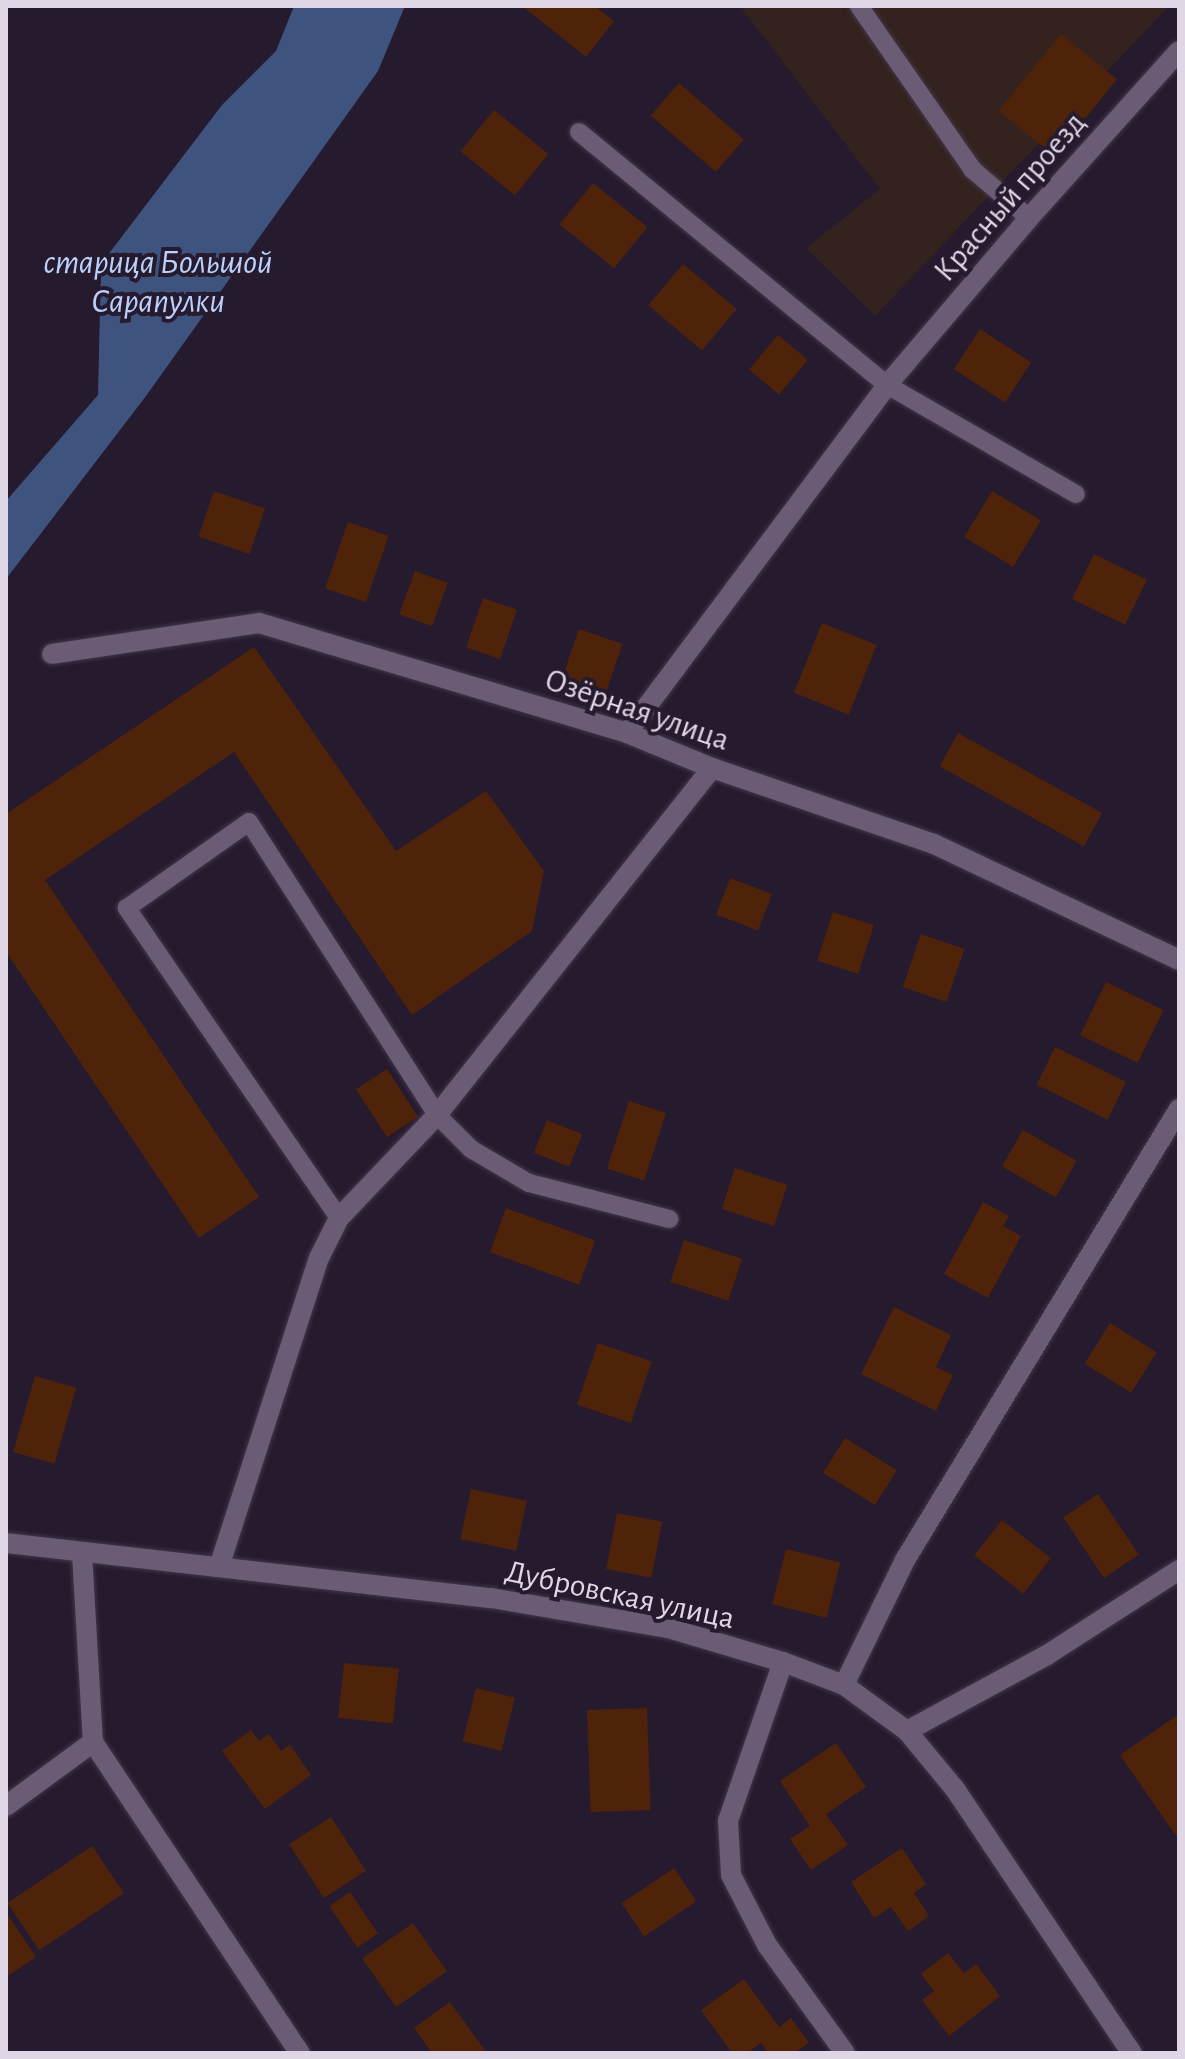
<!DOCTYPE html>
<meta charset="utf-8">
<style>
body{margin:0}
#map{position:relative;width:1185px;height:2059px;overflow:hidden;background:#261a2e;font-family:"Alegreya Sans",sans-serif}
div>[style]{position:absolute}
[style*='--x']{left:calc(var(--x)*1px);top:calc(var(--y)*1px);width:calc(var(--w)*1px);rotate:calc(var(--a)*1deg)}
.industrial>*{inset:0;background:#34221e}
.water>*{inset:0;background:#3e547f}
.building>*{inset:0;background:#4f230a;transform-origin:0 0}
.roads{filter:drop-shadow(0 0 2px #413748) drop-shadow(0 0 2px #413748)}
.lane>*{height:18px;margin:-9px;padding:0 9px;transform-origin:9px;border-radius:9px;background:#6a5c74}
.street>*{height:20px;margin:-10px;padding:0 10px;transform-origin:10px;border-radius:10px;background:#6a5c74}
.secondary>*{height:20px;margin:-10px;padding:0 10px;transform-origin:10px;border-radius:10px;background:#6a5c74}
span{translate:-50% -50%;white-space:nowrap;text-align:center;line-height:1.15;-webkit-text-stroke:8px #261a2e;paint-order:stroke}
.street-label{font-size:32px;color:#dfd7e5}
.water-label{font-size:34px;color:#bbd1fb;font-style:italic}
.frame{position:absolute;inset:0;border:8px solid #dfd7e5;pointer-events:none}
</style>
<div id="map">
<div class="industrial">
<i style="clip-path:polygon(740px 6px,1169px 6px,875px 316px,806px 248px,880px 189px)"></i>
</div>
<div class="water">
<i style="clip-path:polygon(294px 6px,405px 6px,378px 71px,146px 396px,6px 579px,6px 501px,98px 395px,101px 264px,222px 105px,276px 51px)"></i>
</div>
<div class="building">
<i style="clip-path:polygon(522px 6px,595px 6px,614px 21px,586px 57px)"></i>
<i style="left:1061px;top:34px;width:72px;height:99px;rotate:39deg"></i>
<i style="left:679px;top:83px;width:86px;height:43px;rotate:41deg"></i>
<i style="left:494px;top:110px;width:70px;height:53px;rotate:39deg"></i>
<i style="left:593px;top:183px;width:70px;height:53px;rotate:39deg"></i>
<i style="left:683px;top:264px;width:70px;height:54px;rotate:40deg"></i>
<i style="left:980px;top:329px;width:61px;height:48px;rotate:33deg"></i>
<i style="left:778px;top:335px;width:39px;height:45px;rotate:40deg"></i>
<i style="left:214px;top:491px;width:54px;height:48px;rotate:19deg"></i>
<i style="left:992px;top:491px;width:57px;height:54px;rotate:31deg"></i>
<i style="left:348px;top:522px;width:43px;height:70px;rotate:19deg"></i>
<i style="left:1094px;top:554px;width:59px;height:50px;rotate:26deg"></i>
<i style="left:415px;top:571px;width:35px;height:46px;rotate:20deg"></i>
<i style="left:483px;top:598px;width:36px;height:52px;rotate:19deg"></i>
<i style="left:822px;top:623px;width:59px;height:75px;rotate:22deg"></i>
<i style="left:579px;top:629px;width:46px;height:61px;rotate:19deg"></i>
<i style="clip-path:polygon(254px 647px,396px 851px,486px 791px,544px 871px,532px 931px,412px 1015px,234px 752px,45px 880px,259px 1197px,199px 1238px,6px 952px,6px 814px)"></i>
<i style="left:958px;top:733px;width:165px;height:38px;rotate:29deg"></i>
<i style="left:730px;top:878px;width:45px;height:39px;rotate:21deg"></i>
<i style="left:833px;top:912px;width:43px;height:51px;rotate:18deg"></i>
<i style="left:921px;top:934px;width:46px;height:56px;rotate:19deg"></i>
<i style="left:1106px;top:982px;width:64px;height:59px;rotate:26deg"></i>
<i style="left:1055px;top:1047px;width:79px;height:42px;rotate:26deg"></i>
<i style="left:387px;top:1069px;width:57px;height:37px;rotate:57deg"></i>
<i style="left:629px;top:1101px;width:39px;height:71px;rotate:18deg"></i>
<i style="left:547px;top:1120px;width:38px;height:35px;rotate:22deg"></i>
<i style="left:1023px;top:1130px;width:62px;height:42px;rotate:30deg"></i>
<i style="left:735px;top:1168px;width:55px;height:43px;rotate:18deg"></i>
<i style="clip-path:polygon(983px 1202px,1009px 1216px,1003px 1226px,1021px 1236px,988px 1298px,944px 1274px)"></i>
<i style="left:506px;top:1208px;width:95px;height:47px;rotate:20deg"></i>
<i style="left:684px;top:1240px;width:61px;height:44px;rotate:18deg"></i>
<i style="clip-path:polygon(894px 1307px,951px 1335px,936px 1367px,953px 1375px,936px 1411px,861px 1374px)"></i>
<i style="left:1110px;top:1323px;width:55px;height:48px;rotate:32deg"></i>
<i style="left:598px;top:1343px;width:57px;height:65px;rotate:19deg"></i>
<i style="left:35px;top:1376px;width:43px;height:79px;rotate:16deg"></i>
<i style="left:845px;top:1438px;width:61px;height:41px;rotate:32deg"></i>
<i style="left:471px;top:1489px;width:57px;height:51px;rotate:12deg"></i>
<i style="left:1098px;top:1494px;width:73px;height:42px;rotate:56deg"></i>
<i style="left:617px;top:1513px;width:46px;height:57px;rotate:11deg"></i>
<i style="left:1002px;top:1520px;width:62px;height:45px;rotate:38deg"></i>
<i style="left:786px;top:1549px;width:56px;height:57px;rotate:14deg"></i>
<i style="left:344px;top:1663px;width:55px;height:55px;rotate:6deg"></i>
<i style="left:476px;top:1688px;width:40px;height:55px;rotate:14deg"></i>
<i style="left:647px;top:1708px;width:102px;height:60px;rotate:88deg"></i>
<i style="clip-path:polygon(1179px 1714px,1179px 1840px,1120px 1755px)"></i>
<i style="clip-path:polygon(251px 1730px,259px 1741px,269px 1734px,281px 1751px,290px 1745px,311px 1775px,265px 1809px,222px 1751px)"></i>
<i style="clip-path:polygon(836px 1743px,866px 1787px,826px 1814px,848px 1845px,811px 1870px,790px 1839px,810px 1826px,780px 1781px)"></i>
<i style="left:331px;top:1817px;width:64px;height:50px;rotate:57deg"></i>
<i style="left:92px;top:1846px;width:57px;height:102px;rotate:56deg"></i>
<i style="clip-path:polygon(902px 1848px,926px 1884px,914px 1893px,929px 1916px,908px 1931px,891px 1907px,874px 1918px,851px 1882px)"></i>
<i style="left:674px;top:1868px;width:40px;height:63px;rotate:56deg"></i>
<i style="left:350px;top:1892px;width:50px;height:25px;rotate:56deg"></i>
<i style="clip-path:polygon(6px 1912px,36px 1957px,6px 1977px)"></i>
<i style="left:413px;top:1923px;width:59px;height:62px;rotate:55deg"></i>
<i style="clip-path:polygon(948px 1953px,964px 1973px,976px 1964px,1000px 1996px,949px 2036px,922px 2000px,934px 1991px,921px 1974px)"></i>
<i style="clip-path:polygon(744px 1979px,779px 2027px,791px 2018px,809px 2043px,794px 2053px,769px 2053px,761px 2043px,747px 2053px,732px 2053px,701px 2010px)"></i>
<i style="clip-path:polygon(450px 2002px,487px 2053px,432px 2053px,414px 2028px)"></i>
</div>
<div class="roads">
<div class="lane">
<i style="--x:859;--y:6;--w:200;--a:55.2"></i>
<i style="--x:973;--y:170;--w:74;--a:40.6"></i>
<i style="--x:579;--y:132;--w:399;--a:39.4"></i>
<i style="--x:887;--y:385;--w:218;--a:30"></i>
<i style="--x:339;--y:1218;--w:376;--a:-124.4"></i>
<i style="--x:127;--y:908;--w:149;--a:-35.2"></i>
<i style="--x:249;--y:822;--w:348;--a:57.3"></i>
<i style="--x:437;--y:1115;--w:48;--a:45"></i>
<i style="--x:471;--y:1149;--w:67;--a:30.4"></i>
<i style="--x:529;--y:1183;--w:145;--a:14.4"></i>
</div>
<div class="street">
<i style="--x:52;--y:654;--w:209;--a:-8.5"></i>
<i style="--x:259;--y:623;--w:384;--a:16.6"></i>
<i style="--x:627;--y:733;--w:92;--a:22.4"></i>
<i style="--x:712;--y:768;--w:235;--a:18.9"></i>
<i style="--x:934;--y:844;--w:271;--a:25.3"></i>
<i style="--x:627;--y:733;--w:434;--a:-53.2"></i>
<i style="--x:887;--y:385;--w:219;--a:-49.6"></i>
<i style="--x:1029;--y:218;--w:224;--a:-48.1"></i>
<i style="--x:82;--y:1553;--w:189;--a:86.7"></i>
<i style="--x:93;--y:1742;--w:374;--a:56.4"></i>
<i style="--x:219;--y:1567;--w:325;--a:-72.1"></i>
<i style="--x:319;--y:1258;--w:45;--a:-63.4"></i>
<i style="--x:339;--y:1218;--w:142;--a:-46.4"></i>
<i style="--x:437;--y:1115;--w:443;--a:-51.6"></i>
<i style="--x:783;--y:1662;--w:168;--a:109.1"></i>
<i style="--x:728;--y:1821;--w:54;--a:86.8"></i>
<i style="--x:731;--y:1875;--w:79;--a:62.8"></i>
<i style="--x:767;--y:1945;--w:133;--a:54.2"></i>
<i style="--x:844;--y:1685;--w:139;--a:-64"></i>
<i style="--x:905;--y:1560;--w:528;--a:-58.72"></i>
<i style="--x:907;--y:1731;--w:159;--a:-28.5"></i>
<i style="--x:1047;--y:1655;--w:157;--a:-32.8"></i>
<i style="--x:6;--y:1806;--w:108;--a:-36.3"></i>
</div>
<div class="secondary">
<i style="--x:6;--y:1543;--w:488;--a:6.5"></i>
<i style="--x:491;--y:1598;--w:180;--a:9.6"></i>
<i style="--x:668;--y:1628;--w:120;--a:16.5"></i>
<i style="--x:783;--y:1662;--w:65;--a:20.7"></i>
<i style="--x:844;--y:1685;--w:78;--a:36.1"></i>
<i style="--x:907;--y:1731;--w:75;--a:50.4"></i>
<i style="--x:955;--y:1789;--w:318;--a:56.2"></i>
</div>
</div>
<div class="street-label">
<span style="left:1010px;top:197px;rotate:-49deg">Красный проезд</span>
<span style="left:637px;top:710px;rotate:19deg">Озёрная улица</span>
<span style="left:620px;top:1595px;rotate:12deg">Дубровская улица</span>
</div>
<div class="water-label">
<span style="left:158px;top:283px">старица Большой<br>Сарапулки</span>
</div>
<div class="frame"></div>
</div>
